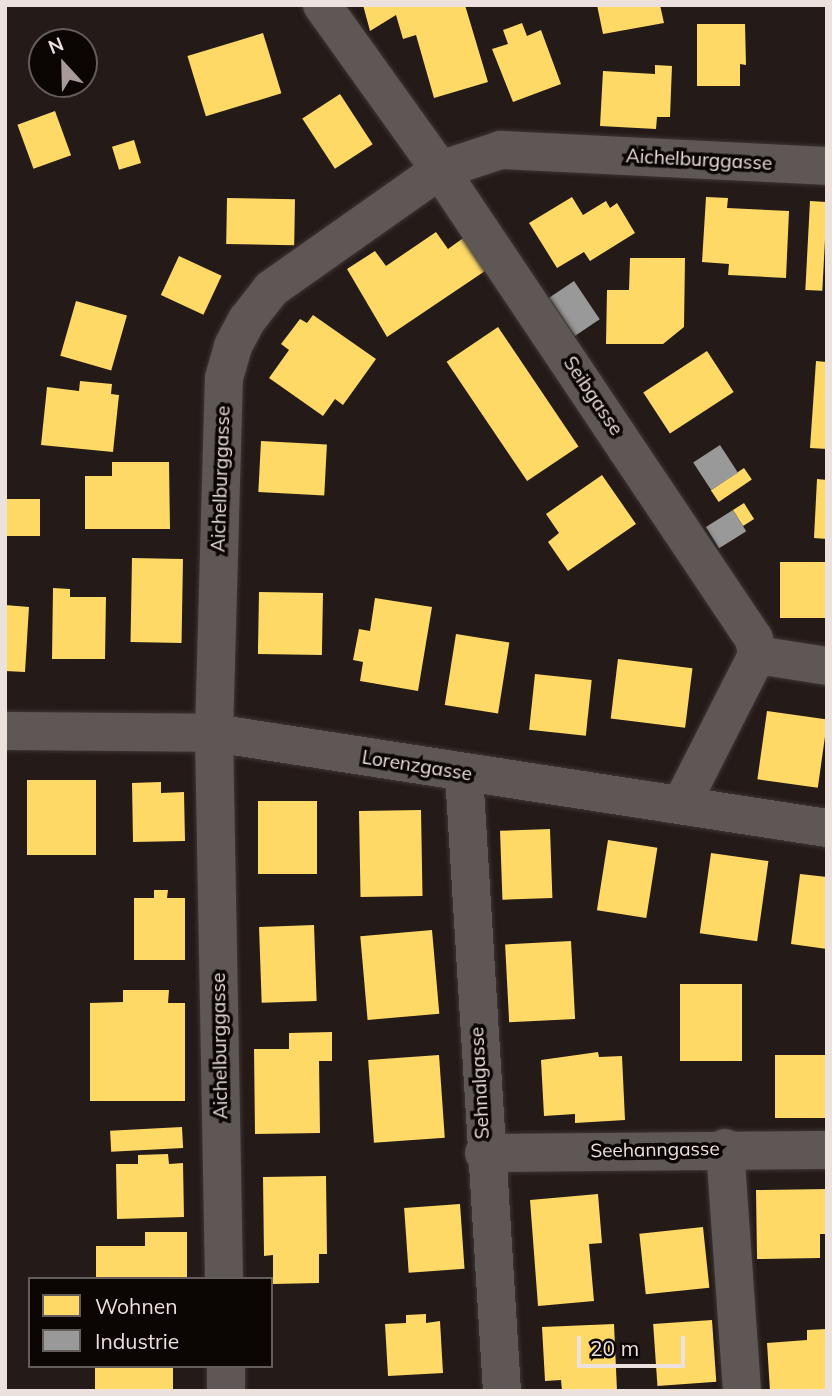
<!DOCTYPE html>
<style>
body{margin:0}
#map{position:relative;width:832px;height:1396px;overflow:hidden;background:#241a18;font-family:Mulish,sans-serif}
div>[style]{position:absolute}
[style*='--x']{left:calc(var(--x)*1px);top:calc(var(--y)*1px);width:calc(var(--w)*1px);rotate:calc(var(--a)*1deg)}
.homes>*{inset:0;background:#ffd966;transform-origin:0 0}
.industry>*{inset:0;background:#999;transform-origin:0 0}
.roads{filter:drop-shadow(0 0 2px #3d3634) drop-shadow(0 0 2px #3d3634)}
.minor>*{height:38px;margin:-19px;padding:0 19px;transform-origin:19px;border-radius:19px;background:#5f5756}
span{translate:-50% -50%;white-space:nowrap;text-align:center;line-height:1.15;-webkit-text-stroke:7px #0b0504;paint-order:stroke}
.street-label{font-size:19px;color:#ede1de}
.frame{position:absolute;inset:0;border:7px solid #ede1de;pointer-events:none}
.legend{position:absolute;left:28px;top:1277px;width:245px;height:91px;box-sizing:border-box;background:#0b0504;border:2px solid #655d5b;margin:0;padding:9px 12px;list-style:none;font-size:21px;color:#ede1de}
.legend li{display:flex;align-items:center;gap:14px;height:35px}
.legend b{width:35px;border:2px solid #655d5b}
.north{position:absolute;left:28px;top:28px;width:70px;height:70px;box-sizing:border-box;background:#0b0504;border:2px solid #655d5b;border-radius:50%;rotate:338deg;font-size:19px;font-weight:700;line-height:28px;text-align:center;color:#ede1de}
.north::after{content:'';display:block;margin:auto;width:24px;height:32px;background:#a79b99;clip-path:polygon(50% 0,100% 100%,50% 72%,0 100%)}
.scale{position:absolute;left:577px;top:1336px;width:108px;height:32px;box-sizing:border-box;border:4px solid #ede1de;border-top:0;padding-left:9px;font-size:21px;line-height:24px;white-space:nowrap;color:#ede1de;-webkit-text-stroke:5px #0b0504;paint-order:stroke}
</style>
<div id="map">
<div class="homes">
<i style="clip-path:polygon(363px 5px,465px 5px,488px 82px,434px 98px,416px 35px,403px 39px,396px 15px,370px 31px)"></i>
<i style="clip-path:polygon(597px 5px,660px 5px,664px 23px,603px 34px)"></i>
<i style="clip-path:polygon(522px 23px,527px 36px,541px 30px,561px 84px,513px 102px,492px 49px,508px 44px,503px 30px)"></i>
<i style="clip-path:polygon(697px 24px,745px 24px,746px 65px,740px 64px,740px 86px,697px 86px)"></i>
<i style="left:263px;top:33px;width:63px;height:79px;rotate:73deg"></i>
<i style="clip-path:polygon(655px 65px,672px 66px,670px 117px,657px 117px,656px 129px,600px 126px,603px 71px,655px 74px)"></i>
<i style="left:340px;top:94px;width:60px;height:45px;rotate:57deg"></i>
<i style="left:55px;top:111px;width:47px;height:40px;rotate:70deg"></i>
<i style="left:134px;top:140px;width:24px;height:23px;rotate:73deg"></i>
<i style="clip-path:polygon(572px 197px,583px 215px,606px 201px,610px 208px,617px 203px,635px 233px,590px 261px,584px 252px,557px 268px,529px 223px)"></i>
<i style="clip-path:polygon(706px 197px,728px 198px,727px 208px,789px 211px,786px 278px,728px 275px,729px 264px,702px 262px)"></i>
<i style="left:227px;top:198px;width:68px;height:46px;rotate:1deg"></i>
<i style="left:810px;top:201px;width:17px;height:89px;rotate:3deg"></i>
<i style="clip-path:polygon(436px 232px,448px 249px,466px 236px,488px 269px,387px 337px,347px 269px,375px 251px,386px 266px)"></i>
<i style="left:179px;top:256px;width:47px;height:43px;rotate:25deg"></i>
<i style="clip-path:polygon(630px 258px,685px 258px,684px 327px,663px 344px,606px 344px,607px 290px,629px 290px)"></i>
<i style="left:76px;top:301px;width:53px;height:57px;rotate:16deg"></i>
<i style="clip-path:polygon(313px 315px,376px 359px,343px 405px,335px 399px,323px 416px,269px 378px,289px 350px,281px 344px,300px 319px,307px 323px)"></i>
<i style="left:498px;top:327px;width:144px;height:62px;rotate:56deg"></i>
<i style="left:707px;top:351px;width:49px;height:76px;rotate:57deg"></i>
<i style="clip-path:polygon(816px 361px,827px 362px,827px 449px,810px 448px)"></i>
<i style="clip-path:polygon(80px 381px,112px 384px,111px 394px,119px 395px,113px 452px,41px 445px,47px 387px,79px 391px)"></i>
<i style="left:261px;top:441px;width:66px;height:51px;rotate:3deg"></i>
<i style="clip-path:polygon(112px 462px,169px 462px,170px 529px,85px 529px,85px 476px,112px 476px)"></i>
<i style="left:744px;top:468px;width:14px;height:40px;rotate:56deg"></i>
<i style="clip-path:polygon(602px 475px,636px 524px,568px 571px,548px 542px,559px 533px,546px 514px)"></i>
<i style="clip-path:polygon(817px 479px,827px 480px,827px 539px,814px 538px)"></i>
<i style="left:40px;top:499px;width:37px;height:35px;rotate:90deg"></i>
<i style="left:744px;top:503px;width:19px;height:13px;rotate:58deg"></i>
<i style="left:132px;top:558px;width:51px;height:84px;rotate:1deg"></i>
<i style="left:780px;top:562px;width:47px;height:56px"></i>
<i style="clip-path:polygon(53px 588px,70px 589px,70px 597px,106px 597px,105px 659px,52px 659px)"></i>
<i style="left:259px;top:592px;width:64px;height:62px;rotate:1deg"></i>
<i style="clip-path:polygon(375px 598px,432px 607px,418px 691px,360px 681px,363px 662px,353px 660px,359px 629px,370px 631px)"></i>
<i style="clip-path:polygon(5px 605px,29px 607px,25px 672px,5px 671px)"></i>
<i style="left:456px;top:634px;width:54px;height:72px;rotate:9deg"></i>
<i style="left:618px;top:659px;width:75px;height:60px;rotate:7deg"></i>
<i style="left:535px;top:674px;width:57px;height:56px;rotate:6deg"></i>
<i style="left:767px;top:711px;width:61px;height:69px;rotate:8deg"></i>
<i style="left:27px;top:780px;width:69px;height:75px"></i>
<i style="clip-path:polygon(161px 782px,161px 793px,184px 792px,185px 841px,133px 842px,132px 783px)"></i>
<i style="left:258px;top:801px;width:59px;height:73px"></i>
<i style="left:421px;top:810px;width:86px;height:62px;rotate:89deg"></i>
<i style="left:550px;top:829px;width:69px;height:50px;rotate:88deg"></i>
<i style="left:608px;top:840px;width:50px;height:71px;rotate:9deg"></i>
<i style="left:711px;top:853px;width:58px;height:81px;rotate:8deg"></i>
<i style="clip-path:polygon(800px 874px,827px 877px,827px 949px,791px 944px)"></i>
<i style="clip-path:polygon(154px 890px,168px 890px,167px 898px,185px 898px,185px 960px,134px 960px,134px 898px,154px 898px)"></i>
<i style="left:314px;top:925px;width:76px;height:55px;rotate:88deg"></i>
<i style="left:432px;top:930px;width:84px;height:72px;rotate:85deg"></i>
<i style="left:571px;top:941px;width:78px;height:66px;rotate:87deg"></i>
<i style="left:680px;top:984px;width:62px;height:77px"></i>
<i style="clip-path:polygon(123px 990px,169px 990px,168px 1003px,185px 1003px,185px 1101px,90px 1101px,90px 1003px,123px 1002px)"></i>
<i style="clip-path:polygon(332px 1032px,332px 1061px,319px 1061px,320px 1133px,255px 1134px,254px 1049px,289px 1049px,289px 1033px)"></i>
<i style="clip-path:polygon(598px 1052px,599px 1057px,622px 1056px,625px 1120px,575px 1123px,575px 1114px,544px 1116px,541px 1060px)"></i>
<i style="left:439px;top:1055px;width:83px;height:71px;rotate:86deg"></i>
<i style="left:827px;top:1055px;width:63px;height:52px;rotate:90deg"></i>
<i style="left:182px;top:1127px;width:21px;height:72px;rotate:87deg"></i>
<i style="clip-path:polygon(168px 1154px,169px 1164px,183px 1163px,184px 1217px,117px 1219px,116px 1164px,138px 1164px,138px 1155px)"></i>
<i style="clip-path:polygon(326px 1176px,327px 1254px,319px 1254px,319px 1283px,273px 1284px,273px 1255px,264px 1256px,263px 1177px)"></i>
<i style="clip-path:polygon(827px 1189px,827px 1234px,820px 1234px,820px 1258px,757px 1259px,756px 1190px)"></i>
<i style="clip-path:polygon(598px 1194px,602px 1243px,589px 1244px,594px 1301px,538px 1306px,530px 1200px)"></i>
<i style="left:460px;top:1204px;width:65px;height:56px;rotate:86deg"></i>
<i style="left:703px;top:1227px;width:61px;height:64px;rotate:84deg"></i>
<i style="clip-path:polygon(145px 1232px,187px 1232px,187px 1279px,96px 1279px,96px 1246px,145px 1246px)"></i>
<i style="clip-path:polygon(426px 1314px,426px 1323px,440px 1321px,443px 1373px,388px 1376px,385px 1324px,406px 1323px,406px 1315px)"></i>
<i style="left:712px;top:1320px;width:62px;height:59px;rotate:86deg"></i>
<i style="clip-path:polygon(614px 1324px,617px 1391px,562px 1391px,561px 1380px,545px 1381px,542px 1327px)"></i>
<i style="clip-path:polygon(827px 1329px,827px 1391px,770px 1391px,767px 1343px,807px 1340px,807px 1330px)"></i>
<i style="left:95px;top:1366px;width:78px;height:23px"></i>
</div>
<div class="industry">
<i style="left:574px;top:281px;width:46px;height:30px;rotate:56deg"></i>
<i style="left:720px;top:445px;width:33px;height:32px;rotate:57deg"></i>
<i style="left:733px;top:510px;width:25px;height:32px;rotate:58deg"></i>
</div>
<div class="roads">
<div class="minor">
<i style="--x:322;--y:5;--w:203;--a:54.4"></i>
<i style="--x:440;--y:170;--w:564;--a:56.2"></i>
<i style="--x:754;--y:639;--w:16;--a:79"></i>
<i style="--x:757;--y:655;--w:168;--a:116.9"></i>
<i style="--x:757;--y:655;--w:71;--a:8.9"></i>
<i style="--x:5;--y:731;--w:209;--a:0.5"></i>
<i style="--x:214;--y:733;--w:620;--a:8.81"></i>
<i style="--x:464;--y:774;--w:618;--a:86.48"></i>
<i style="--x:725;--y:1148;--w:244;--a:86"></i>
<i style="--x:484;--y:1153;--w:343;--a:-0.5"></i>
<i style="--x:224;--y:1279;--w:546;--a:-91.05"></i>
<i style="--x:214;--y:733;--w:355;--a:-88.4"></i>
<i style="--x:224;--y:378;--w:33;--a:-74"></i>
<i style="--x:233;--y:346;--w:30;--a:-62"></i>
<i style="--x:247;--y:320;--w:39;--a:-52"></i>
<i style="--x:271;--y:289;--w:207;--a:-35.2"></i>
<i style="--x:440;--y:170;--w:64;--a:-18.2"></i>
<i style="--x:501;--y:150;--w:326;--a:2.8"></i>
<i style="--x:226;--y:1366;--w:25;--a:90"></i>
</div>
</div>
<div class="street-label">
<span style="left:699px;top:160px;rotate:3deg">Aichelburggasse</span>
<span style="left:593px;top:396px;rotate:56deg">Seibgasse</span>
<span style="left:221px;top:479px;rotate:-88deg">Aichelburggasse</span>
<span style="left:417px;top:766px;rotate:9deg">Lorenzgasse</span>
<span style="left:220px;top:1046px;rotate:-91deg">Aichelburggasse</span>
<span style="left:480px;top:1083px;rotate:-93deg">Sehnalgasse</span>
<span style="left:655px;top:1150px;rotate:-1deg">Seehanngasse</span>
</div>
<div class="frame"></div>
<ul class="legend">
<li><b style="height:19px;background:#ffd966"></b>Wohnen</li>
<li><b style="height:19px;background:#999"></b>Industrie</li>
</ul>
<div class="north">N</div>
<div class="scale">20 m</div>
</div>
